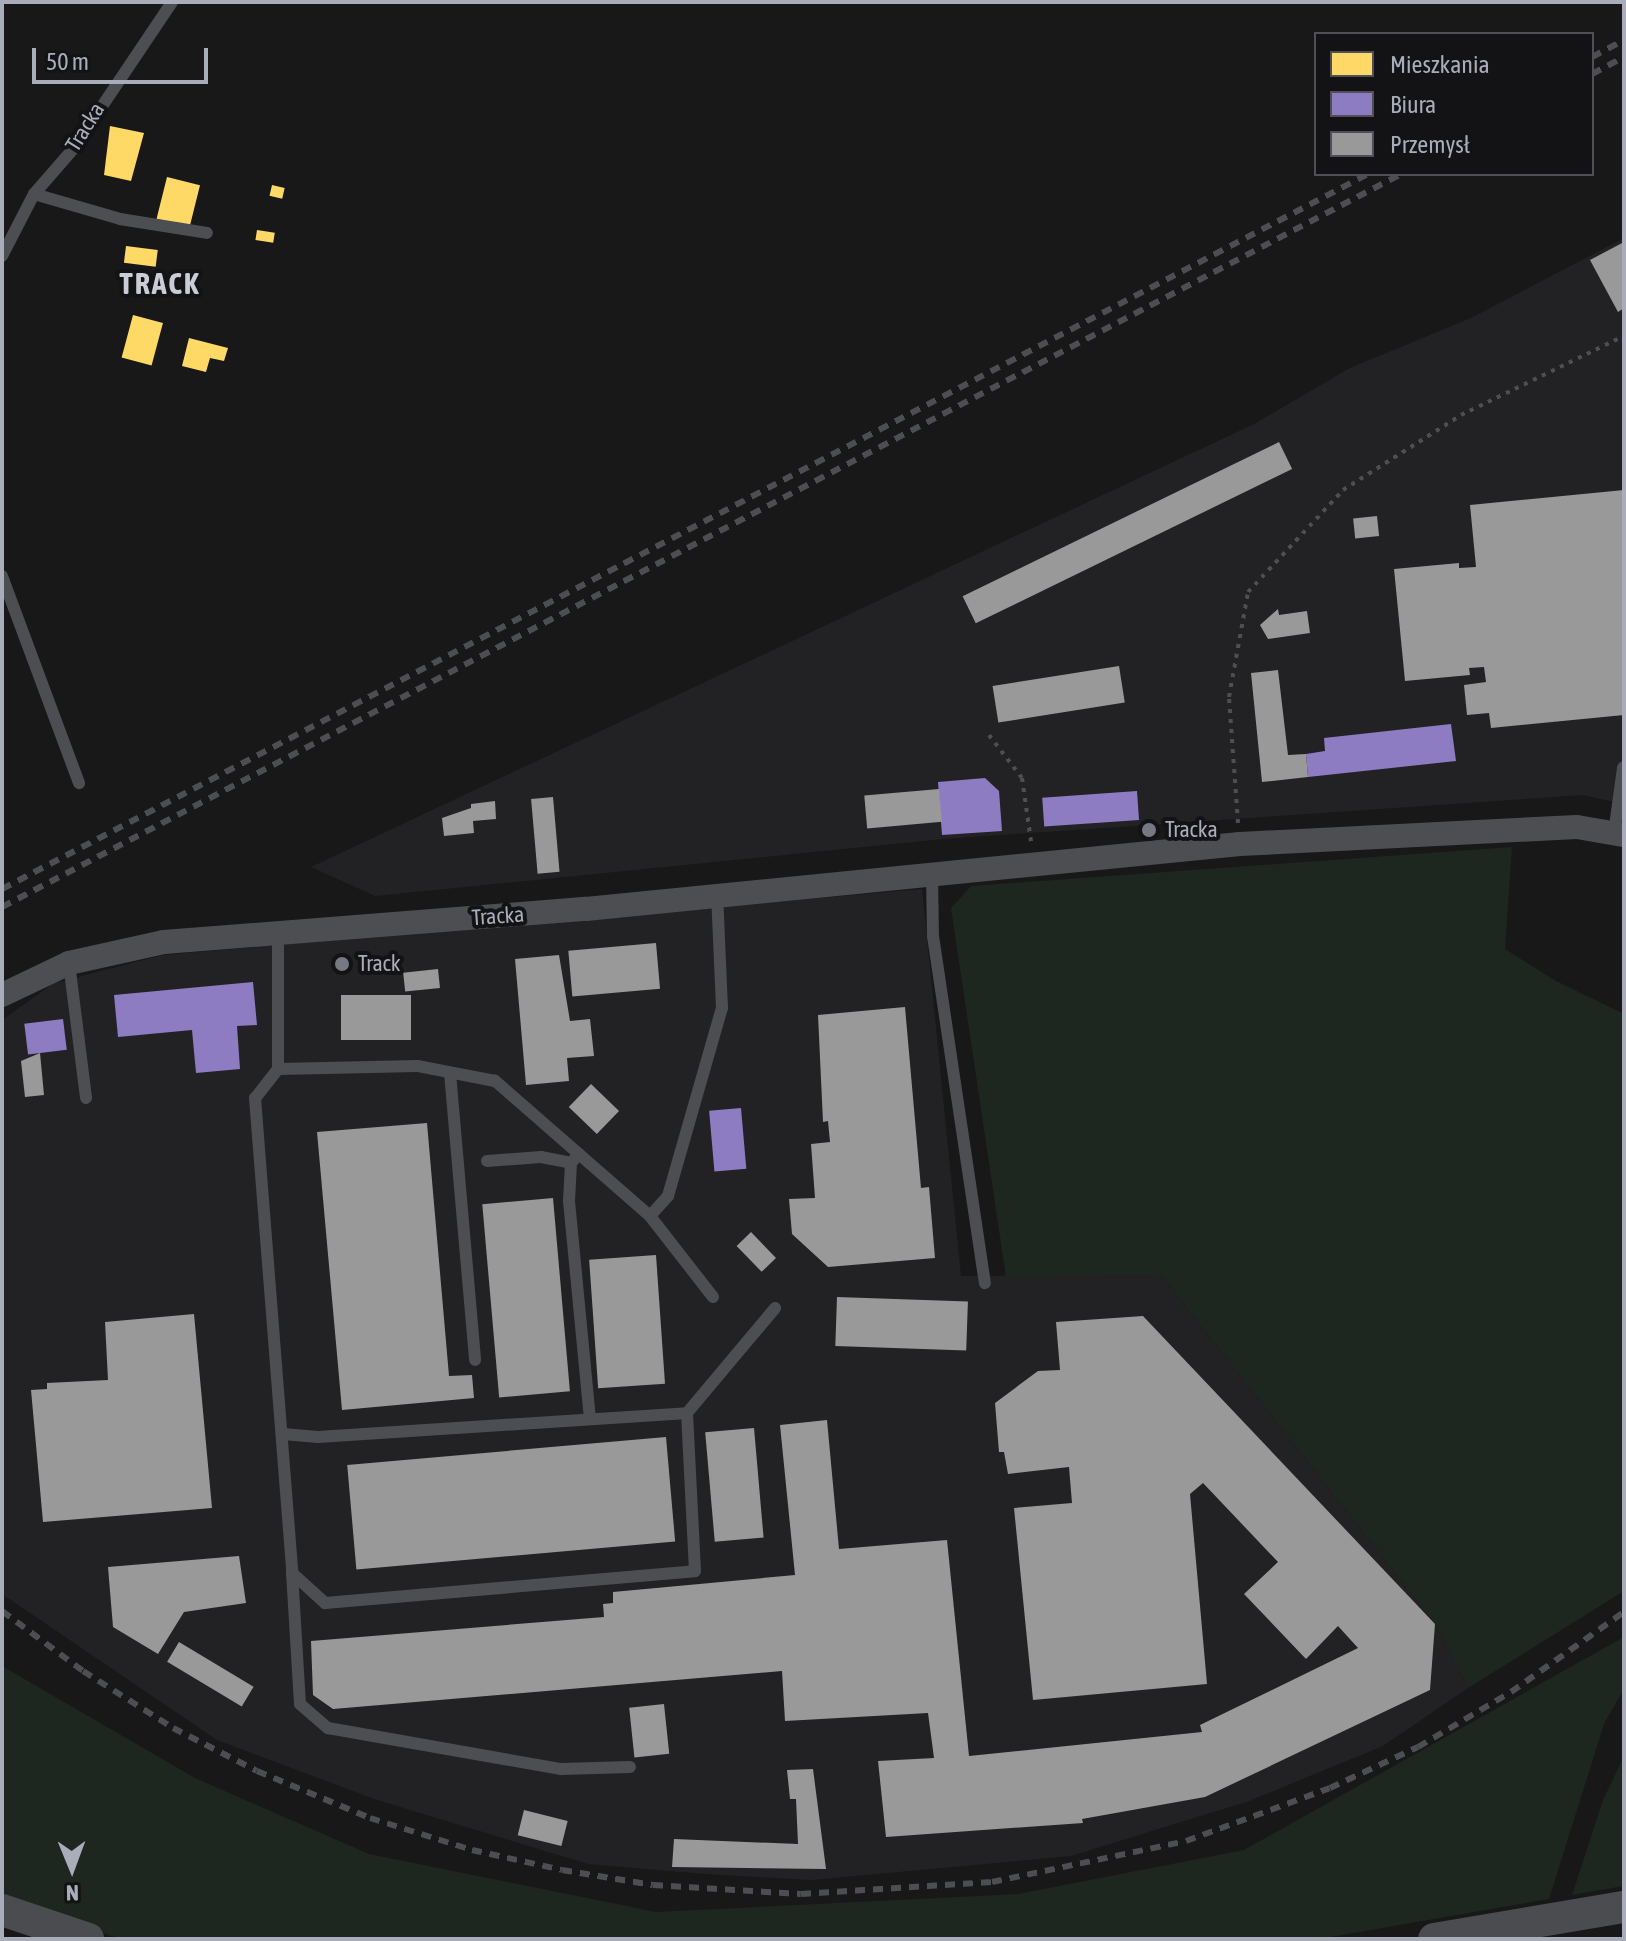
<!DOCTYPE html>
<meta charset="utf-8">
<style>
body{margin:0}
#map{position:relative;width:1626px;height:1941px;overflow:hidden;background:#181819;font-family:"Asap Condensed",sans-serif}
div>[style]{position:absolute}
[style*='--x']{left:calc(var(--x)*1px);top:calc(var(--y)*1px);width:calc(var(--w)*1px);rotate:calc(var(--a)*1deg)}
.built>*{inset:0;background:#222225}
.green>*{inset:0;background:#1e2620}
.homes>*{inset:0;background:#ffd966;transform-origin:0 0}
.offices>*{inset:0;background:#8e7cc3;transform-origin:0 0}
.industry>*{inset:0;background:#999;transform-origin:0 0}
.path>*{height:4px;margin-top:-2px;transform-origin:0;background:repeating-linear-gradient(90deg,#4e4f53 0 4px,transparent 0 10px)}
.lane>*{height:12px;margin:-6px;padding:0 6px;transform-origin:6px;border-radius:6px;background:#4c4e52}
.street>*{height:24px;margin:-12px;padding:0 12px;transform-origin:12px;border-radius:12px;background:#4c4e52}
.secondary>*{height:32px;margin:-16px;padding:0 16px;transform-origin:16px;border-radius:16px;background:#4b4c50}
.rail>*{height:6px;margin-top:-3px;transform-origin:0;background:repeating-linear-gradient(90deg,#4c4e51 0 10px,transparent 0 18px)}
.dots>*{width:22px;height:22px;translate:-50% -50%;box-sizing:border-box;border:4px solid #131215;border-radius:50%}
span{translate:-50% -50%;white-space:nowrap;text-align:center;line-height:1.15;-webkit-text-stroke:8px #131215;paint-order:stroke}
.street-label{font-size:22px;color:#a9adba}
.poi-label{font-size:22px;color:#a9adba}
.left{translate:0 -50%;text-align:left}
.district-label{font-size:30px;color:#cacdd6;font-weight:700;letter-spacing:2px}
.frame{position:absolute;inset:0;border:4px solid #a9adba;pointer-events:none}
.legend{position:absolute;left:1314px;top:32px;width:280px;height:144px;box-sizing:border-box;background:#131215;border:2px solid #4f5057;margin:0;padding:10px 14px;list-style:none;font-size:24px;color:#a9adba}
.legend li{display:flex;align-items:center;gap:16px;height:40px}
.legend b{width:40px;border:2px solid #4f5057}
.north{position:absolute;left:32px;top:1829px;width:80px;height:80px;-webkit-text-stroke:6px #131215;paint-order:stroke;rotate:179deg;font-size:22px;font-weight:700;line-height:32px;text-align:center;color:#a9adba}
.north::after{content:'';display:block;margin:auto;width:28px;height:36px;background:#a9adba;clip-path:polygon(50% 0,100% 100%,50% 72%,0 100%)}
.scale{position:absolute;left:32px;top:48px;width:176px;height:36px;box-sizing:border-box;border:4px solid #a9adba;border-top:0;padding-left:10px;font-size:24px;line-height:28px;white-space:nowrap;color:#a9adba;-webkit-text-stroke:6px #131215;paint-order:stroke}
</style>
<div id="map">
<div class="built">
<i style="clip-path:polygon(1624px 238px,1624px 804px,1583px 795px,943px 839px,375px 896px,311px 867px,1254px 424px,1350px 368px,1473px 317px)"></i>
<i style="clip-path:polygon(922px 889px,961px 1276px,1161px 1275px,1435px 1624px,1468px 1688px,1383px 1746px,1249px 1801px,1071px 1856px,812px 1880px,705px 1874px,588px 1864px,374px 1799px,217px 1740px,2px 1594px,2px 1020px,54px 983px,163px 955px)"></i>
</div>
<div class="green">
<i style="clip-path:polygon(1512px 847px,1505px 949px,1554px 980px,1624px 1014px,1624px 1591px,1468px 1688px,1435px 1624px,1161px 1275px,1006px 1277px,951px 908px,971px 886px)"></i>
<i style="clip-path:polygon(1624px 1637px,1624px 1689px,1604px 1724px,1549px 1899px,1319px 1939px,121px 1939px,2px 1900px,2px 1666px,195px 1778px,369px 1854px,656px 1912px,1018px 1894px,1244px 1850px)"></i>
<i style="clip-path:polygon(1624px 1756px,1624px 1886px,1572px 1895px,1603px 1800px)"></i>
</div>
<div class="homes">
<i style="clip-path:polygon(110px 126px,144px 133px,131px 181px,104px 175px)"></i>
<i style="left:167px;top:177px;width:34px;height:43px;rotate:14deg"></i>
<i style="left:272px;top:185px;width:13px;height:11px;rotate:13deg"></i>
<i style="left:257px;top:230px;width:18px;height:10px;rotate:9deg"></i>
<i style="left:126px;top:246px;width:32px;height:17px;rotate:7deg"></i>
<i style="left:133px;top:315px;width:31px;height:44px;rotate:15deg"></i>
<i style="clip-path:polygon(189px 338px,228px 348px,224px 361px,210px 358px,206px 372px,182px 366px)"></i>
</div>
<div class="offices">
<i style="clip-path:polygon(1451px 724px,1456px 761px,1308px 777px,1306px 754px,1325px 751px,1324px 738px)"></i>
<i style="clip-path:polygon(985px 778px,999px 791px,1002px 831px,942px 835px,938px 782px)"></i>
<i style="left:1137px;top:791px;width:29px;height:95px;rotate:86deg"></i>
<i style="clip-path:polygon(253px 982px,257px 1025px,237px 1026px,240px 1069px,196px 1073px,192px 1030px,118px 1037px,114px 995px)"></i>
<i style="left:63px;top:1019px;width:31px;height:39px;rotate:83deg"></i>
<i style="left:741px;top:1108px;width:61px;height:32px;rotate:85deg"></i>
</div>
<div class="industry">
<i style="clip-path:polygon(1624px 242px,1624px 308px,1618px 312px,1590px 260px)"></i>
<i style="left:1279px;top:442px;width:30px;height:352px;rotate:64deg"></i>
<i style="clip-path:polygon(1624px 490px,1624px 715px,1491px 728px,1489px 713px,1467px 715px,1464px 685px,1486px 682px,1484px 667px,1469px 668px,1470px 675px,1405px 681px,1394px 569px,1459px 563px,1459px 568px,1476px 567px,1470px 505px)"></i>
<i style="left:1377px;top:516px;width:20px;height:24px;rotate:84deg"></i>
<i style="clip-path:polygon(1278px 609px,1279px 615px,1307px 611px,1310px 633px,1268px 639px,1260px 625px)"></i>
<i style="left:1119px;top:666px;width:37px;height:128px;rotate:81deg"></i>
<i style="clip-path:polygon(1278px 670px,1288px 755px,1306px 754px,1308px 777px,1262px 782px,1251px 673px)"></i>
<i style="left:939px;top:789px;width:33px;height:75px;rotate:85deg"></i>
<i style="left:553px;top:797px;width:75px;height:22px;rotate:85deg"></i>
<i style="clip-path:polygon(495px 801px,496px 819px,473px 821px,474px 833px,444px 836px,442px 818px,471px 808px,471px 804px)"></i>
<i style="left:656px;top:943px;width:46px;height:88px;rotate:85deg"></i>
<i style="clip-path:polygon(559px 955px,570px 1021px,590px 1019px,594px 1056px,567px 1058px,569px 1081px,526px 1085px,515px 959px)"></i>
<i style="left:438px;top:969px;width:19px;height:35px;rotate:84deg"></i>
<i style="left:341px;top:995px;width:70px;height:45px"></i>
<i style="clip-path:polygon(905px 1007px,921px 1188px,929px 1187px,935px 1258px,828px 1267px,792px 1234px,789px 1199px,815px 1198px,811px 1144px,830px 1142px,828px 1121px,823px 1122px,818px 1015px)"></i>
<i style="clip-path:polygon(40px 1053px,44px 1095px,25px 1097px,21px 1061px)"></i>
<i style="left:591px;top:1084px;width:39px;height:32px;rotate:44deg"></i>
<i style="clip-path:polygon(427px 1123px,449px 1376px,472px 1375px,474px 1398px,342px 1410px,317px 1132px)"></i>
<i style="left:553px;top:1198px;width:194px;height:71px;rotate:85deg"></i>
<i style="left:751px;top:1232px;width:36px;height:20px;rotate:46deg"></i>
<i style="left:656px;top:1255px;width:129px;height:67px;rotate:86deg"></i>
<i style="left:837px;top:1297px;width:131px;height:49px;rotate:2deg"></i>
<i style="clip-path:polygon(194px 1314px,212px 1508px,43px 1522px,31px 1390px,47px 1389px,47px 1383px,108px 1380px,105px 1322px)"></i>
<i style="clip-path:polygon(1143px 1316px,1435px 1624px,1430px 1690px,1205px 1797px,1082px 1819px,1083px 1823px,886px 1837px,878px 1761px,934px 1758px,928px 1713px,785px 1721px,782px 1671px,333px 1709px,313px 1695px,311px 1641px,604px 1617px,603px 1604px,613px 1603px,613px 1592px,795px 1575px,780px 1425px,827px 1420px,839px 1549px,947px 1540px,969px 1756px,1202px 1732px,1200px 1725px,1358px 1648px,1338px 1626px,1306px 1659px,1244px 1594px,1278px 1562px,1203px 1483px,1190px 1494px,1207px 1684px,1033px 1700px,1014px 1508px,1072px 1503px,1069px 1467px,1008px 1474px,1004px 1452px,999px 1452px,995px 1403px,1038px 1371px,1060px 1370px,1056px 1322px)"></i>
<i style="left:754px;top:1428px;width:110px;height:49px;rotate:85deg"></i>
<i style="left:666px;top:1437px;width:105px;height:320px;rotate:85deg"></i>
<i style="clip-path:polygon(239px 1556px,246px 1603px,184px 1612px,158px 1654px,113px 1627px,108px 1567px)"></i>
<i style="left:179px;top:1642px;width:87px;height:23px;rotate:31deg"></i>
<i style="left:664px;top:1704px;width:50px;height:35px;rotate:84deg"></i>
<i style="clip-path:polygon(813px 1769px,826px 1869px,672px 1867px,674px 1839px,798px 1844px,796px 1799px,790px 1799px,787px 1770px)"></i>
<i style="left:524px;top:1810px;width:45px;height:26px;rotate:14deg"></i>
</div>
<div class="path">
<i style="--x:989;--y:735;--w:54;--a:52.5"></i>
<i style="--x:1022;--y:778;--w:64;--a:81.9"></i>
<i style="--x:1238;--y:823;--w:126;--a:-94.1"></i>
<i style="--x:1229;--y:697;--w:107;--a:-79.7"></i>
<i style="--x:1248;--y:592;--w:139;--a:-47"></i>
<i style="--x:1343;--y:490;--w:140;--a:-32.4"></i>
<i style="--x:1461;--y:415;--w:181;--a:-25.9"></i>
</div>
<div class="lane">
<i style="--x:34;--y:194;--w:90;--a:16.2"></i>
<i style="--x:120;--y:219;--w:88;--a:9.1"></i>
<i style="--x:2;--y:256;--w:70;--a:-62.7"></i>
<i style="--x:34;--y:194;--w:61;--a:-49"></i>
<i style="--x:74;--y:148;--w:176;--a:-56.1"></i>
<i style="--x:2;--y:576;--w:221;--a:69.6"></i>
<i style="--x:1614;--y:833;--w:66;--a:-82.1"></i>
<i style="--x:932;--y:874;--w:62;--a:89.1"></i>
<i style="--x:933;--y:936;--w:351;--a:81.5"></i>
<i style="--x:278;--y:932;--w:137;--a:90"></i>
<i style="--x:69;--y:963;--w:136;--a:82.8"></i>
<i style="--x:450;--y:1073;--w:288;--a:85"></i>
<i style="--x:579;--y:1154;--w:12;--a:132"></i>
<i style="--x:571;--y:1163;--w:38;--a:93"></i>
<i style="--x:569;--y:1201;--w:218;--a:84.5"></i>
<i style="--x:487;--y:1161;--w:54;--a:-4.2"></i>
<i style="--x:541;--y:1157;--w:31;--a:11"></i>
<i style="--x:650;--y:1216;--w:27;--a:-48"></i>
<i style="--x:668;--y:1196;--w:196;--a:-74"></i>
<i style="--x:722;--y:1008;--w:114;--a:-92.5"></i>
<i style="--x:713;--y:1297;--w:103;--a:-127.9"></i>
<i style="--x:650;--y:1216;--w:206;--a:-138.9"></i>
<i style="--x:495;--y:1081;--w:78;--a:-169"></i>
<i style="--x:418;--y:1066;--w:140;--a:178.8"></i>
<i style="--x:278;--y:1069;--w:37;--a:128"></i>
<i style="--x:255;--y:1098;--w:476;--a:85.5"></i>
<i style="--x:292;--y:1573;--w:45;--a:42.3"></i>
<i style="--x:325;--y:1603;--w:371;--a:-4.9"></i>
<i style="--x:695;--y:1571;--w:158;--a:-92.9"></i>
<i style="--x:687;--y:1413;--w:137;--a:-50"></i>
<i style="--x:283;--y:1434;--w:35;--a:5"></i>
<i style="--x:318;--y:1437;--w:370;--a:-3.7"></i>
<i style="--x:292;--y:1573;--w:131;--a:86.5"></i>
<i style="--x:300;--y:1704;--w:37;--a:41"></i>
<i style="--x:328;--y:1728;--w:237;--a:10"></i>
<i style="--x:561;--y:1769;--w:69;--a:-1.7"></i>
</div>
<div class="street">
<i style="--x:2;--y:995;--w:74;--a:-25.5"></i>
<i style="--x:69;--y:963;--w:97;--a:-12.5"></i>
<i style="--x:164;--y:942;--w:423;--a:-4.5"></i>
<i style="--x:586;--y:909;--w:657;--a:-5.68"></i>
<i style="--x:1240;--y:844;--w:337;--a:-2.9"></i>
<i style="--x:1577;--y:827;--w:48;--a:9.7"></i>
</div>
<div class="secondary">
<i style="--x:2;--y:1910;--w:91;--a:18.6"></i>
<i style="--x:1434;--y:1939;--w:193;--a:-9.6"></i>
</div>
<div class="rail">
<i style="--x:1592;--y:57;--w:36;--a:-28"></i>
<i style="--x:1592;--y:74;--w:36;--a:-28"></i>
<i style="--x:2;--y:889;--w:1542;--a:-27.63"></i>
<i style="--x:2;--y:907;--w:1579;--a:-27.65"></i>
<i style="--x:2;--y:1611;--w:101;--a:36.5"></i>
<i style="--x:83;--y:1671;--w:107;--a:32.3"></i>
<i style="--x:173;--y:1728;--w:94;--a:27.1"></i>
<i style="--x:257;--y:1771;--w:122;--a:22.6"></i>
<i style="--x:370;--y:1818;--w:107;--a:17.4"></i>
<i style="--x:472;--y:1850;--w:92;--a:12.5"></i>
<i style="--x:562;--y:1870;--w:92;--a:9.4"></i>
<i style="--x:653;--y:1885;--w:148;--a:3.5"></i>
<i style="--x:801;--y:1894;--w:191;--a:-3.6"></i>
<i style="--x:992;--y:1882;--w:198;--a:-11.9"></i>
<i style="--x:1186;--y:1841;--w:153;--a:-20.2"></i>
<i style="--x:1330;--y:1788;--w:97;--a:-25"></i>
<i style="--x:1418;--y:1747;--w:108;--a:-30.6"></i>
<i style="--x:1511;--y:1692;--w:138;--a:-35.3"></i>
</div>
<div class="dots">
<i style="left:1149px;top:830px;background:#767982"></i>
<i style="left:342px;top:964px;background:#767982"></i>
</div>
<div class="street-label">
<span style="left:85px;top:127px;rotate:-58deg">Tracka</span>
<span style="left:498px;top:916px;rotate:-4deg">Tracka</span>
</div>
<div class="poi-label">
<span class="left" style="left:1165px;top:830px">Tracka</span>
<span class="left" style="left:358px;top:964px">Track</span>
</div>
<div class="district-label">
<span style="left:160px;top:283px">TRACK</span>
</div>
<div class="frame"></div>
<ul class="legend">
<li><b style="height:22px;background:#ffd966"></b>Mieszkania</li>
<li><b style="height:22px;background:#8e7cc3"></b>Biura</li>
<li><b style="height:22px;background:#999"></b>Przemysł</li>
</ul>
<div class="north">N</div>
<div class="scale">50 m</div>
</div>
